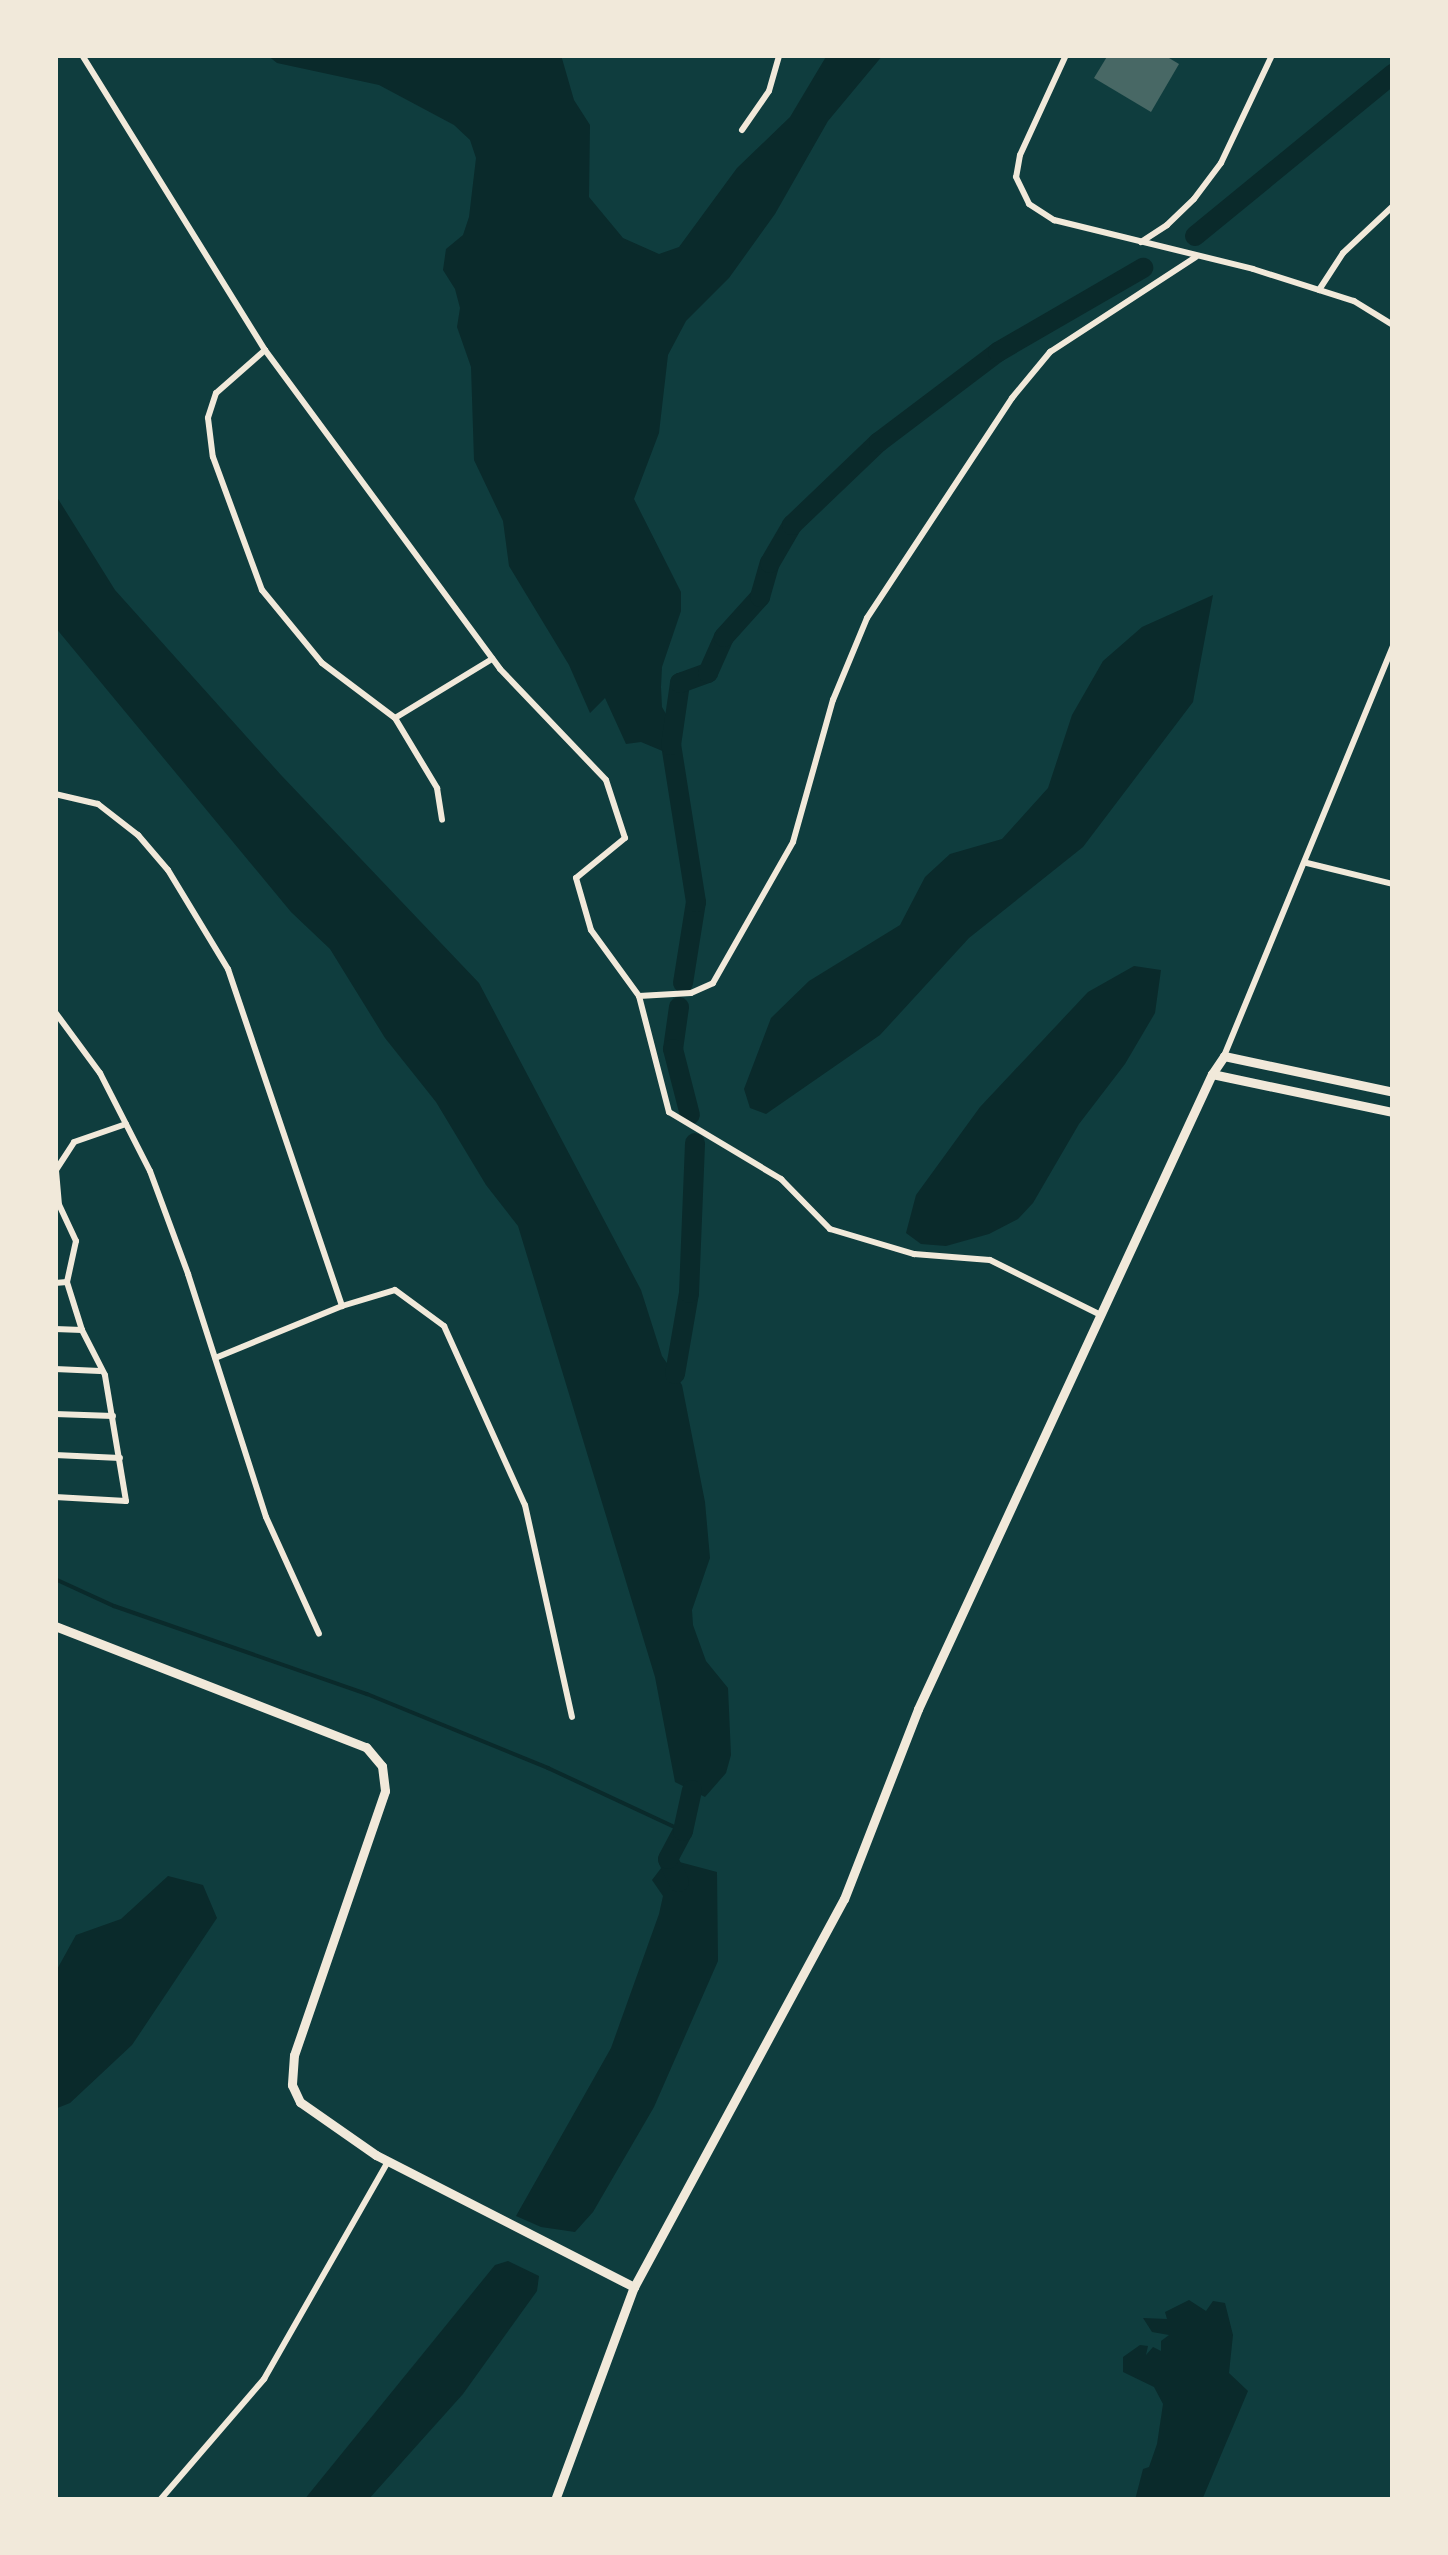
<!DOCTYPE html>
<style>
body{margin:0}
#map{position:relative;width:1448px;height:2555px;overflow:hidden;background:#0f3d3e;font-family:"Alegreya Sans",sans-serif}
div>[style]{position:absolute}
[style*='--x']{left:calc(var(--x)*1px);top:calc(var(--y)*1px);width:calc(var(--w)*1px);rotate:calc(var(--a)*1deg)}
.water>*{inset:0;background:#0a2a2b}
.stream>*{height:4px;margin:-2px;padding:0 2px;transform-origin:2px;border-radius:2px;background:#0a2a2b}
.river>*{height:20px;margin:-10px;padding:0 10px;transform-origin:10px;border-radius:10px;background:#0a2a2b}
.building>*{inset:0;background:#486865}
.minor>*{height:6px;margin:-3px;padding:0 3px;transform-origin:3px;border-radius:3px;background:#f1e9da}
.tertiary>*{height:9px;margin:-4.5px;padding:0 4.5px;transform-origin:4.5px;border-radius:4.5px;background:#f1e9da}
span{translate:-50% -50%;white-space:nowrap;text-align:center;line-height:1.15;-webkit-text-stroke:10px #f1e9da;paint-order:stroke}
.frame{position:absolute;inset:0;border:58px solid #f1e9da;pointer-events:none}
</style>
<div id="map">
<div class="water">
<i style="clip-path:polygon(267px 55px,561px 55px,574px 100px,590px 125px,589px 197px,623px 238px,659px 254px,679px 247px,737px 168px,790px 117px,827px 55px,883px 55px,828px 121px,775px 214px,729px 278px,686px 321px,668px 355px,659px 433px,634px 499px,681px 592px,681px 611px,662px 667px,661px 687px,662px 707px,679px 737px,672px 755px,641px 742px,626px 744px,605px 698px,590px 713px,569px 665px,509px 566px,503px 521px,474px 460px,471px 367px,457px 327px,460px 308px,455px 289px,443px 270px,446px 249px,463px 235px,469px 217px,476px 158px,470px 140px,454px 125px,379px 85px,277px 63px)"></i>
<i style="clip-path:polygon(55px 494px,115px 590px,281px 775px,479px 983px,641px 1290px,662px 1356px,682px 1385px,705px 1502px,710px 1558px,692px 1610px,693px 1625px,706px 1661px,728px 1688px,731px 1755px,726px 1773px,705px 1797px,675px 1782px,655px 1677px,518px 1226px,486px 1185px,436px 1102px,385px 1038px,330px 949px,291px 912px,55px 627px)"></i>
<i style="clip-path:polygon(1213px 595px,1193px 702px,1083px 847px,969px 938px,880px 1035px,766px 1114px,750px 1108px,744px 1089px,771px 1018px,809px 981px,900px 925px,925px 877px,950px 854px,1002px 839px,1048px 788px,1072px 715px,1103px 661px,1142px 627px)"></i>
<i style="clip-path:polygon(1134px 966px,1161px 970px,1155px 1013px,1125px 1064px,1079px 1124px,1033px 1203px,1018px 1219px,989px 1234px,946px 1246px,921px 1244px,906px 1233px,916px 1195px,980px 1107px,1088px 992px)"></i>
<i style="clip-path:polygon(668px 1859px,717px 1872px,718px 1961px,654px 2107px,593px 2212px,575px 2232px,541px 2227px,516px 2216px,611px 2048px,659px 1914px,663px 1896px,652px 1880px)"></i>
<i style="clip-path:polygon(168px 1876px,203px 1885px,217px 1918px,132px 2045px,70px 2103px,55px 2109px,55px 1973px,76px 1935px,121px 1919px)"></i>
<i style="clip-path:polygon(508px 2261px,539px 2276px,537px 2291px,463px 2394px,368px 2500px,304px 2500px,495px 2265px)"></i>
<i style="clip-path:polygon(1189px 2300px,1206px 2311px,1213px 2301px,1225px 2303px,1233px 2335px,1229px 2373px,1248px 2391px,1202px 2500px,1135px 2500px,1143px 2469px,1149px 2467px,1157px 2444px,1163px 2404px,1154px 2387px,1123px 2372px,1123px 2357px,1140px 2345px,1148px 2346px,1146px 2355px,1153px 2347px,1161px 2351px,1161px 2341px,1169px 2335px,1152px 2332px,1143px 2318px,1167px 2319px,1165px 2312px)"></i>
</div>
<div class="stream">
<i style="--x:55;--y:1579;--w:65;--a:24.6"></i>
<i style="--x:114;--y:1606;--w:268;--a:19.2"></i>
<i style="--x:367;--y:1694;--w:196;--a:22.2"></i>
<i style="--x:548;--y:1768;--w:149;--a:25"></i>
</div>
<div class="river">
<i style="--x:1195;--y:236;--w:256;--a:-39.3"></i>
<i style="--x:683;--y:983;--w:82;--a:-80.9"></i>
<i style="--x:696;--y:902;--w:159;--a:-99"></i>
<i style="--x:671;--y:745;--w:63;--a:-81.7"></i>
<i style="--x:680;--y:683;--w:30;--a:-20"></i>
<i style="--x:708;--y:673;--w:39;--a:-66"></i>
<i style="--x:724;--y:637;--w:54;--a:-48"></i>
<i style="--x:760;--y:597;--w:35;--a:-74"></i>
<i style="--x:770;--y:563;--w:44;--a:-59.9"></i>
<i style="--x:792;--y:525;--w:120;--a:-43.7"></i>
<i style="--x:879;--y:442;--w:149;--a:-37.1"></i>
<i style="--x:998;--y:352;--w:168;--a:-30.1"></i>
<i style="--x:679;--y:1007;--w:42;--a:98.1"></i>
<i style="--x:673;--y:1049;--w:68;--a:75.6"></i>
<i style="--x:675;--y:1374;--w:82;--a:-80.2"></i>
<i style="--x:689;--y:1293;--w:150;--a:-87.7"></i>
<i style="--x:679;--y:1882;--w:25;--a:-116"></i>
<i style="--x:668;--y:1859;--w:32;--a:-62"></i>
<i style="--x:683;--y:1831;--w:42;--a:-77.6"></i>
</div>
<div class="building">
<i style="clip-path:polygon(1108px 55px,1164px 55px,1179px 64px,1151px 112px,1094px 78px)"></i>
</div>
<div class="minor">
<i style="--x:82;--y:55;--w:347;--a:58.2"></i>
<i style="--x:265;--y:350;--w:396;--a:53.6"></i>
<i style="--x:500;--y:669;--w:153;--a:46.3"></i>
<i style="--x:606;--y:780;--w:61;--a:71.9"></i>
<i style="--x:625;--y:838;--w:63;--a:140.8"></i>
<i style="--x:576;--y:878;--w:54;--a:73.9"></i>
<i style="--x:591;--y:930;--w:82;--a:54"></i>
<i style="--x:639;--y:996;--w:120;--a:75.5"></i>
<i style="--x:669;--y:1112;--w:131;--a:30.9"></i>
<i style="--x:781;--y:1179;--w:70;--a:45.6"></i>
<i style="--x:830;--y:1229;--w:88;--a:16.6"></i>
<i style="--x:914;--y:1254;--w:76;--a:4.5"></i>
<i style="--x:990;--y:1260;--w:122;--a:26.4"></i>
<i style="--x:1066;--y:55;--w:110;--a:114.7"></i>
<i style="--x:1020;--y:155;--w:22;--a:100"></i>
<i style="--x:1016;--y:177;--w:30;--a:64"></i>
<i style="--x:1029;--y:204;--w:30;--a:33"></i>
<i style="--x:1054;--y:220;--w:205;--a:13.8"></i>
<i style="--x:1253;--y:269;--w:106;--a:17.6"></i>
<i style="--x:1354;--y:301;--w:46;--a:31.6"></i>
<i style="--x:742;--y:130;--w:47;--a:-55.3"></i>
<i style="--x:769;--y:91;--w:37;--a:-74"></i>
<i style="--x:1141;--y:242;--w:31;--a:-33"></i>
<i style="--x:1167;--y:225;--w:37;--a:-44"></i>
<i style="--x:1194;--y:199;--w:45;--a:-53.1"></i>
<i style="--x:1221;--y:163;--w:119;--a:-64.7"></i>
<i style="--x:1319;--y:290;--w:44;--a:-57"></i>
<i style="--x:1343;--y:253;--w:69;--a:-43.2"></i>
<i style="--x:265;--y:350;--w:65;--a:138.7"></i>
<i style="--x:216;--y:393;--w:26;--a:108"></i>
<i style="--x:208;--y:418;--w:39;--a:83"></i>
<i style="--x:213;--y:457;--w:142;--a:69.8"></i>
<i style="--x:262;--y:590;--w:94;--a:50.6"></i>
<i style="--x:322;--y:663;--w:91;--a:37"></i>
<i style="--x:395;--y:718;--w:82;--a:59"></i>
<i style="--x:437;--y:788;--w:32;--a:81"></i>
<i style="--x:395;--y:718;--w:114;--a:-31.3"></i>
<i style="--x:55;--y:794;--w:44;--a:13.1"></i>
<i style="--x:98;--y:804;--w:51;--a:37.8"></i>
<i style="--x:138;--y:835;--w:46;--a:49.4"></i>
<i style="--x:168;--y:870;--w:116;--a:58.8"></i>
<i style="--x:228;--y:969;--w:356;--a:71.3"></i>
<i style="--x:342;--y:1306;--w:137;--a:157.7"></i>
<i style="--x:1307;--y:863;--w:89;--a:13.7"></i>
<i style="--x:639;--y:996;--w:52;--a:-3.3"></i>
<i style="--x:691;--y:993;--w:24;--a:-24"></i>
<i style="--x:713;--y:983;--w:162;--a:-60.4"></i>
<i style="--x:793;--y:842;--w:148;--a:-74.3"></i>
<i style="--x:833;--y:700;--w:89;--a:-67.5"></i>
<i style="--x:867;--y:618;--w:263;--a:-56.6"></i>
<i style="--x:1012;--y:398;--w:60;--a:-50.4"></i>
<i style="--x:1050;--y:352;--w:174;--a:-33.1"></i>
<i style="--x:55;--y:1012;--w:76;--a:53.6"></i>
<i style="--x:100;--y:1073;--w:110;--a:63"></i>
<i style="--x:150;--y:1171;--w:110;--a:69.7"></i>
<i style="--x:188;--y:1274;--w:255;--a:72.2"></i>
<i style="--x:266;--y:1517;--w:128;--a:65.6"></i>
<i style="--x:1224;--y:1056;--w:443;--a:-67.6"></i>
<i style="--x:55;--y:1283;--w:12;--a:-5"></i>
<i style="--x:67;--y:1282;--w:42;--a:-77.6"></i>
<i style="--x:76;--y:1241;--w:40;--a:-115"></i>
<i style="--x:59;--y:1205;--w:35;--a:-95"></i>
<i style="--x:56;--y:1170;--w:33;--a:-57"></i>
<i style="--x:74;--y:1142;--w:55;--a:-19.1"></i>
<i style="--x:342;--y:1306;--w:55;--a:-16.8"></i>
<i style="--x:395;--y:1290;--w:61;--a:36.3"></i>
<i style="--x:444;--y:1326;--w:196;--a:65.7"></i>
<i style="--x:525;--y:1505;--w:217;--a:77.5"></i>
<i style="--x:55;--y:1329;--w:27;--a:2"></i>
<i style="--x:55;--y:1369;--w:45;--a:2.5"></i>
<i style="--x:55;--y:1414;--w:58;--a:2"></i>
<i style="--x:55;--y:1455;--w:65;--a:2.6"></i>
<i style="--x:55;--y:1497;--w:71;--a:3.2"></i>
<i style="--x:126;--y:1501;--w:128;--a:-99.5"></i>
<i style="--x:105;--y:1375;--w:51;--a:-117.1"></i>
<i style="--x:82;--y:1330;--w:50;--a:-107.4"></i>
<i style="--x:160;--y:2500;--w:160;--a:-49.3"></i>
<i style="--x:264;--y:2379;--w:250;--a:-60.3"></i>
</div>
<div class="tertiary">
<i style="--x:1212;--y:1074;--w:185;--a:11.9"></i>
<i style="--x:55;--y:1626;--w:334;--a:21.3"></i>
<i style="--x:366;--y:1747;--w:25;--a:50"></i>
<i style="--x:382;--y:1766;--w:25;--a:83"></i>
<i style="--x:385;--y:1791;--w:279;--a:109"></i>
<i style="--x:294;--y:2055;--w:30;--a:94"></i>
<i style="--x:292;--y:2085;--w:19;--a:65"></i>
<i style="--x:300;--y:2102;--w:93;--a:34.9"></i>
<i style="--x:376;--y:2155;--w:290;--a:27.1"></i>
<i style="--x:555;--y:2500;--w:227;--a:-69.7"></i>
<i style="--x:634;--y:2287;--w:441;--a:-61.6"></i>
<i style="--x:844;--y:1899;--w:204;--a:-68.7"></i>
<i style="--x:918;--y:1709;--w:700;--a:-65.16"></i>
<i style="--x:1212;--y:1074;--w:22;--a:-56"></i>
<i style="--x:1224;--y:1056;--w:173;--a:12"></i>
</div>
<div class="frame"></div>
</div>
